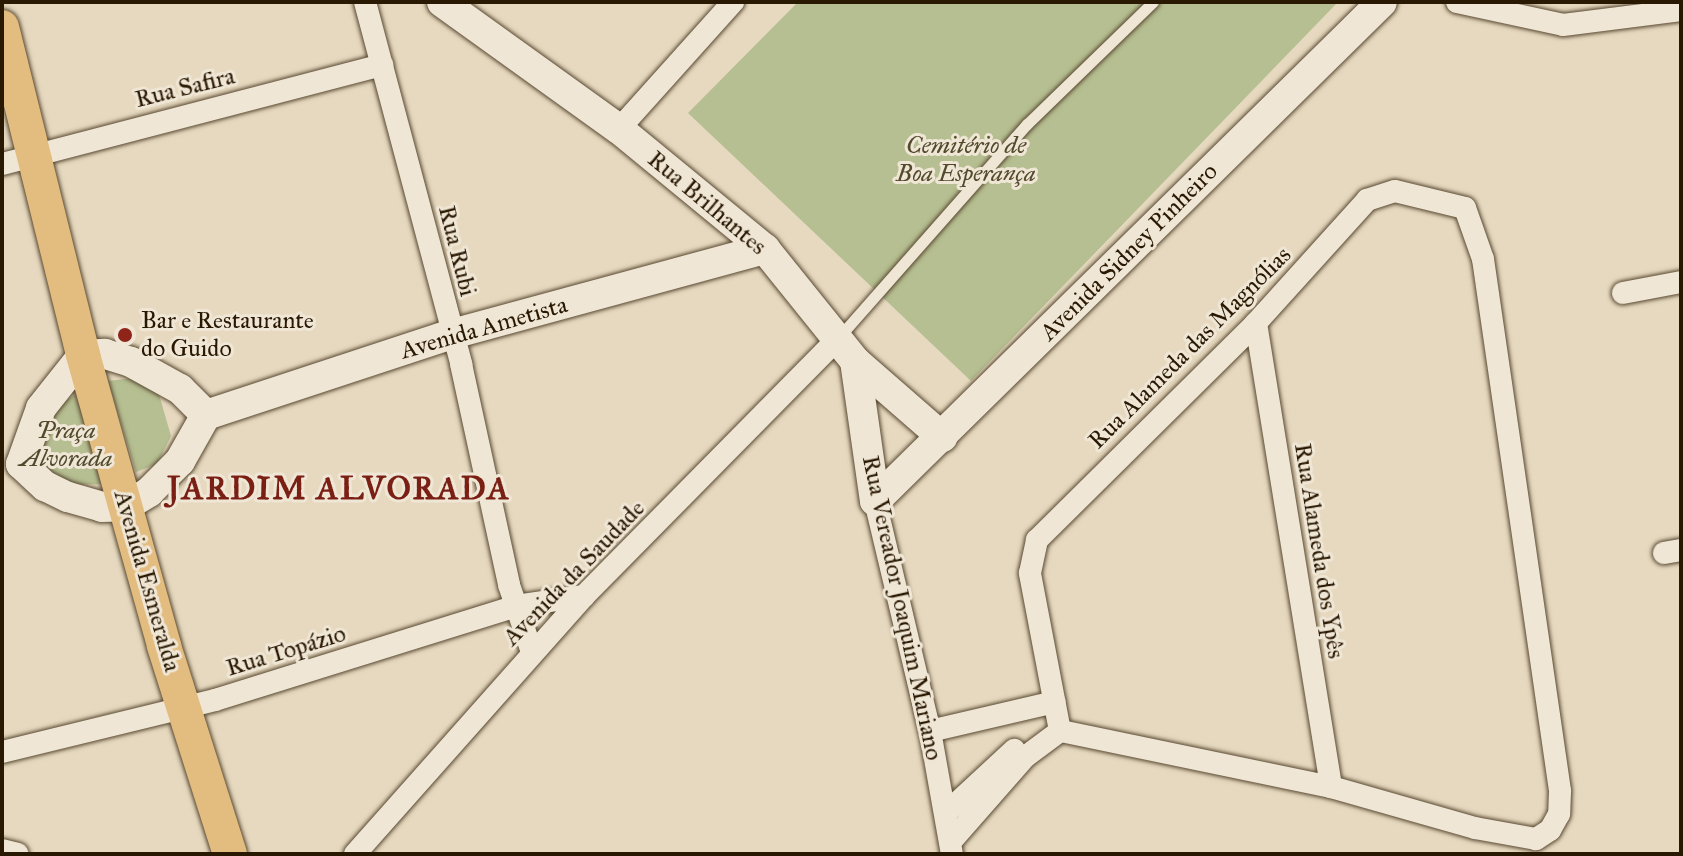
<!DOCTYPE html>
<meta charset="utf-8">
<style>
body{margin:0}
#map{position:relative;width:1683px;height:856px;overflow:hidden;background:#e6d9bf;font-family:"IM FELL Great Primer",serif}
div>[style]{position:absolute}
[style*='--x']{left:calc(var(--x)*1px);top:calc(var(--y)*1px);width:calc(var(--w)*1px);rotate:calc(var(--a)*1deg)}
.green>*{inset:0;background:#b6bf91}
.roads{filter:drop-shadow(0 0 2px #584831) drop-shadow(0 0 2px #584831)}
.lane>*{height:11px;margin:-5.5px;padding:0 5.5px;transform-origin:5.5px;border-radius:5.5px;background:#efe6d5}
.street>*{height:22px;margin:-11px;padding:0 11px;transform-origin:11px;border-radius:11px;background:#efe6d5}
.secondary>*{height:30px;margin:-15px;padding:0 15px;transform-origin:15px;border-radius:15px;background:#efe6d5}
.primary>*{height:34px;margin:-17px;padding:0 17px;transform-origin:17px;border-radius:17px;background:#e3bc80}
.dots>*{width:22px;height:22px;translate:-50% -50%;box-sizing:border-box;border:4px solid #efe6d5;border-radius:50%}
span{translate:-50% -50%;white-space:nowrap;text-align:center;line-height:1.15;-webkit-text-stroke:6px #efe6d5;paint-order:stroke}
.street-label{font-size:24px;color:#291802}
.park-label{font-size:24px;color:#534a2d;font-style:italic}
.poi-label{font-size:24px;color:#291802}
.left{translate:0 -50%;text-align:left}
.district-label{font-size:32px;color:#7a1f14;font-weight:700;letter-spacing:2px}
.frame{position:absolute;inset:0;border:4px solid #291802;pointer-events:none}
</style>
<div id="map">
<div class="green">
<i style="clip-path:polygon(798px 2px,1338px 2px,971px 381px,688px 113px)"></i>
<i style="clip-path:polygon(133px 378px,158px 391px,171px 436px,157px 464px,136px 472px,108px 381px)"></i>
<i style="clip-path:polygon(76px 394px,105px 484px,71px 485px,44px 466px,39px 441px,50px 412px)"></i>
</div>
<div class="roads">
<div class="lane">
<i style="--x:839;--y:337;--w:284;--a:-48.6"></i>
<i style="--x:1027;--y:124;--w:175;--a:-44.1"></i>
</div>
<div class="street">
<i style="--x:365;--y:2;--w:375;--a:75.1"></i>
<i style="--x:461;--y:364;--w:226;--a:77.7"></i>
<i style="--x:509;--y:585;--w:71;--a:71.1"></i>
<i style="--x:1457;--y:2;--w:108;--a:12.2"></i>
<i style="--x:1563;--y:25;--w:119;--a:-7.2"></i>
<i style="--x:619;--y:129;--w:171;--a:-48.1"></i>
<i style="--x:2;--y:164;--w:393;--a:-14.6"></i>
<i style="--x:1395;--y:191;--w:72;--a:13.7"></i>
<i style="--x:1465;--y:208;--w:54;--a:70.6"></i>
<i style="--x:1483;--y:259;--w:538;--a:81.76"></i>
<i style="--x:1560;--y:791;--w:23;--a:92"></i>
<i style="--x:1559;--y:814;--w:18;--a:119"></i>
<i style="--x:1550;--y:830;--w:17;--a:147"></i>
<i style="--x:1536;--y:839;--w:62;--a:-169.8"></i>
<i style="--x:1475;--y:828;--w:150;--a:-164.1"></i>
<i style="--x:1331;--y:787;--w:277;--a:-168.3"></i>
<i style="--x:1060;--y:731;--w:161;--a:-100.8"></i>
<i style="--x:1030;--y:573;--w:34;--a:-78"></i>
<i style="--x:1037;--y:540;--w:308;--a:-44.7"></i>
<i style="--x:1256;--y:323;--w:166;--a:-47.9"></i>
<i style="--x:1367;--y:200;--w:29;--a:-18"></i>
<i style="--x:1623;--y:293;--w:59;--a:-10.7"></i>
<i style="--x:1256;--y:323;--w:470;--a:80.8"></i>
<i style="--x:875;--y:501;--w:236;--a:76.6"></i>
<i style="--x:930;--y:731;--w:125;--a:79.9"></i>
<i style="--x:1664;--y:553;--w:17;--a:-10"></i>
<i style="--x:930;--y:731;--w:128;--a:-13.1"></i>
<i style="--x:2;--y:752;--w:219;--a:-13.7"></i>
<i style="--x:215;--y:700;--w:315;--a:-17.3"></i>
<i style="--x:516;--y:606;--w:69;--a:-8.4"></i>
<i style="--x:946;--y:813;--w:93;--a:-42.8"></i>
<i style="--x:953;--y:839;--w:109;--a:-48.7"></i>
<i style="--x:1025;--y:757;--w:44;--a:-36.6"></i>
<i style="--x:2;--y:850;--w:16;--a:14"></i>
<i style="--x:355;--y:854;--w:345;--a:-48.4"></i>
<i style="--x:584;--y:596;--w:363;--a:-45.4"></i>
</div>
<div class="secondary">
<i style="--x:442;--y:2;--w:218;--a:35.7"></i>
<i style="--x:619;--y:129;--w:189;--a:39.4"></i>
<i style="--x:765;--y:249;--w:144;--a:51.2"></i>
<i style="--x:855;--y:361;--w:116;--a:41.1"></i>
<i style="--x:855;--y:361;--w:141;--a:81.9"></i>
<i style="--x:21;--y:464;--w:33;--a:43"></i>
<i style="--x:45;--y:486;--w:25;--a:26"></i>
<i style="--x:68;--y:497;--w:35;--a:16"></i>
<i style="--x:102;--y:507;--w:24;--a:-2"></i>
<i style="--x:126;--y:506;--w:27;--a:-31"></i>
<i style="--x:149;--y:492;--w:44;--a:-45"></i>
<i style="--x:180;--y:461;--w:53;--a:-60.5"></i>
<i style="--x:206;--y:415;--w:259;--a:-18.2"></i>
<i style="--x:452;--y:334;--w:324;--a:-15.2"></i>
<i style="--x:21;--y:464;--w:59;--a:-70.3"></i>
<i style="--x:41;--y:408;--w:68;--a:-51.6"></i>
<i style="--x:83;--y:355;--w:22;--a:-3"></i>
<i style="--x:105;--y:354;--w:27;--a:17"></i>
<i style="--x:131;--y:362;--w:56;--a:28.9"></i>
<i style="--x:180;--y:389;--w:37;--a:45"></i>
<i style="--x:875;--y:501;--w:711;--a:-44.54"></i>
</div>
<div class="primary">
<i style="--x:2;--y:27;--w:338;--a:76.1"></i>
<i style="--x:83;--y:355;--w:302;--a:74.4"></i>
<i style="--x:164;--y:646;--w:218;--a:72.4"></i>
</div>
</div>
<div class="dots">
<i style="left:125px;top:335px;background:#8f2418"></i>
</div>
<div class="street-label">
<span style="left:185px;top:88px;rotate:-14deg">Rua Safira</span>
<span style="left:707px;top:203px;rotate:40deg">Rua Brilhantes</span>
<span style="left:457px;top:251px;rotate:76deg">Rua Rubi</span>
<span style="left:1129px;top:252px;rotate:-45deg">Avenida Sidney Pinheiro</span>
<span style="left:484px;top:328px;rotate:-16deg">Avenida Ametista</span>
<span style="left:1190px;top:348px;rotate:-45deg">Rua Alameda das Magnólias</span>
<span style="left:1319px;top:551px;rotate:81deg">Rua Alameda dos Ypês</span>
<span style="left:574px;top:573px;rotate:-46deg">Avenida da Saudade</span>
<span style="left:147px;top:581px;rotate:74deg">Avenida Esmeralda</span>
<span style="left:902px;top:608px;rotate:78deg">Rua Vereador Joaquim Mariano</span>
<span style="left:286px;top:651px;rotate:-17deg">Rua Topázio</span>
</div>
<div class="park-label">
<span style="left:966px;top:160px">Cemitério de<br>Boa Esperança</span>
<span style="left:66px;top:445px">Praça<br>Alvorada</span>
</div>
<div class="poi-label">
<span class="left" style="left:141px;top:335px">Bar e Restaurante<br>do Guido</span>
</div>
<div class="district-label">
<span style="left:339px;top:489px">JARDIM ALVORADA</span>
</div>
<div class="frame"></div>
</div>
